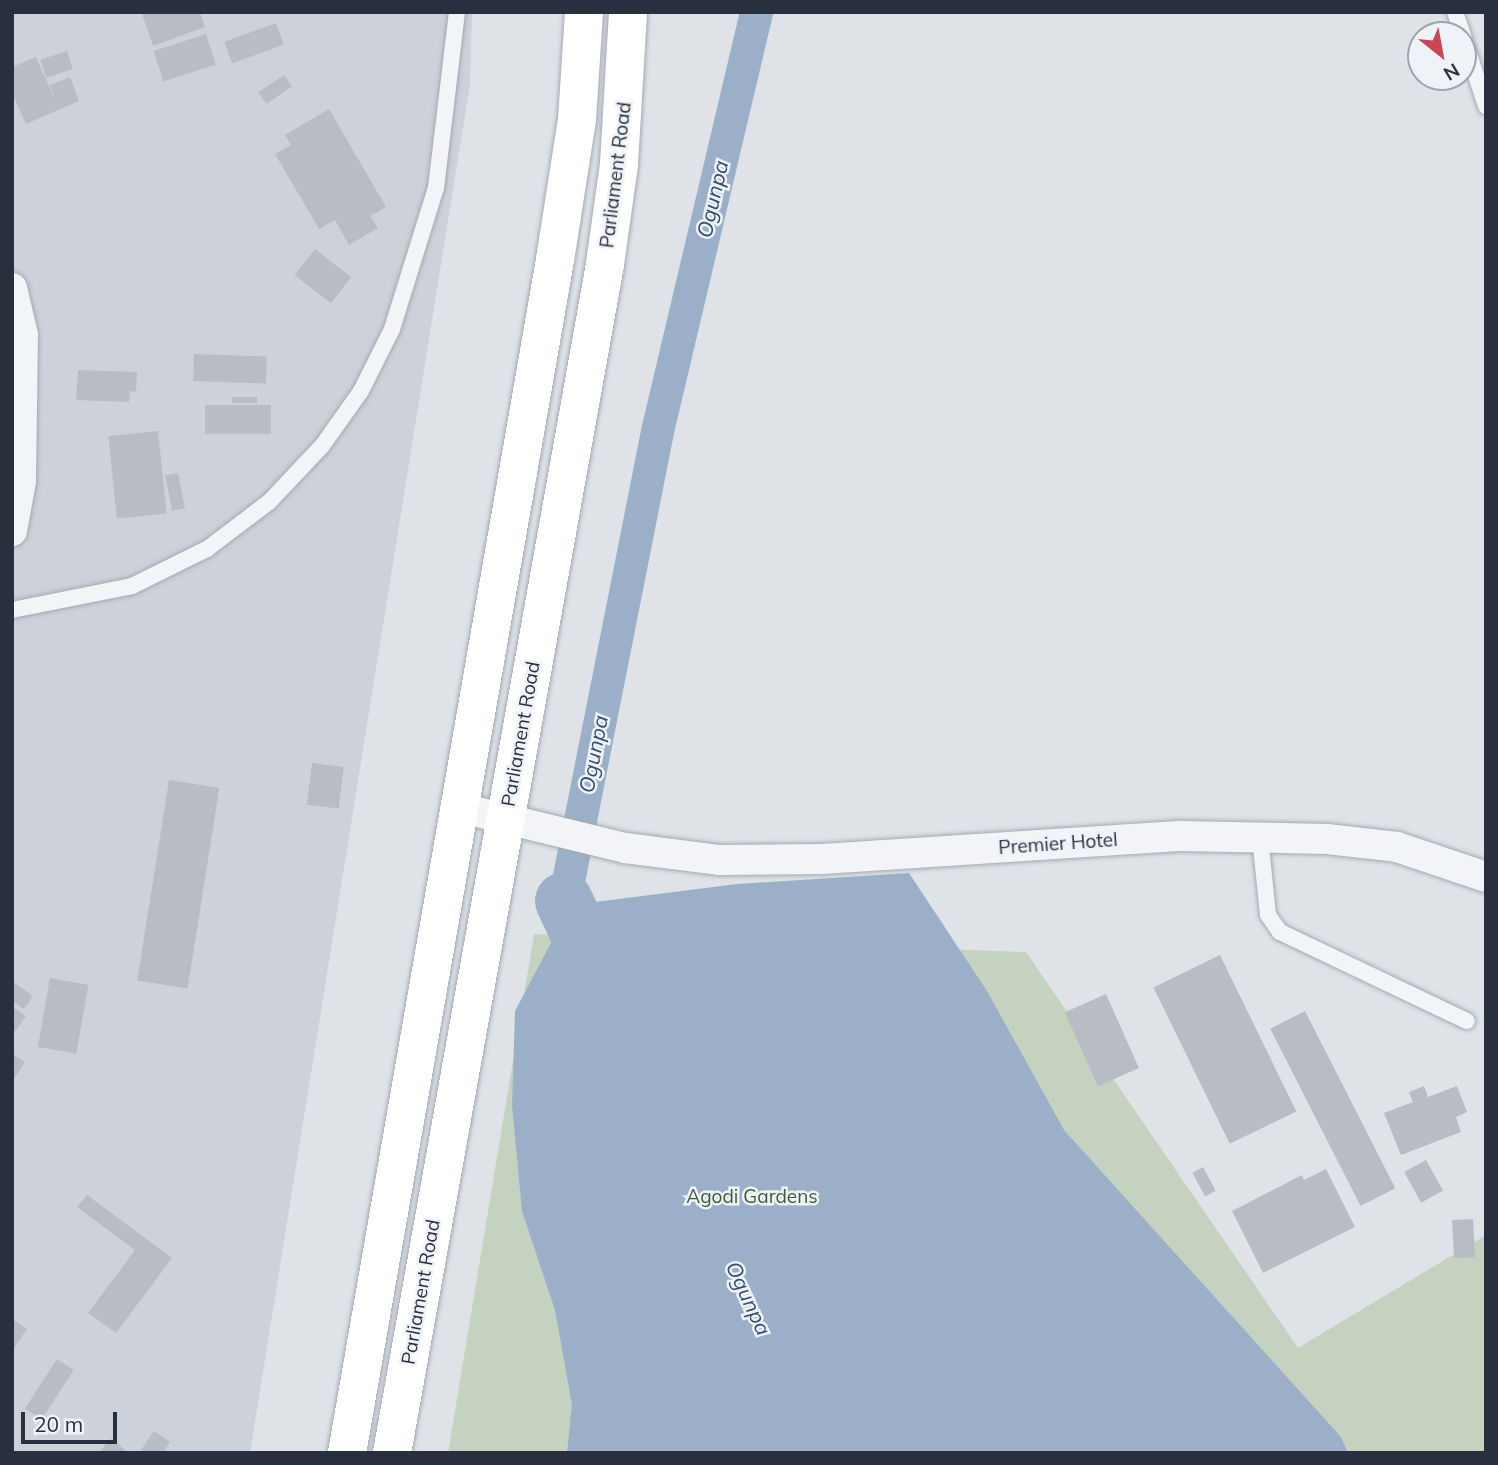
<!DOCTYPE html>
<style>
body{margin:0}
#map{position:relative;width:1498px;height:1465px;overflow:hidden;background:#dfe3e8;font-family:Mulish,sans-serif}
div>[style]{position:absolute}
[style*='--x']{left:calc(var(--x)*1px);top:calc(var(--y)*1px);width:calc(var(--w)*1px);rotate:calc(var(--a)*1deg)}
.built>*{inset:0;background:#cdd2da}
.green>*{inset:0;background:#c5d2c0}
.water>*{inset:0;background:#9bb0c8}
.canal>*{height:33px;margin:-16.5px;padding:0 16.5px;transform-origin:16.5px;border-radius:16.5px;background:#9bb0c8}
.river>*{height:58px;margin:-29px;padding:0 29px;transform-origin:29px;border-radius:29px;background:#9bb0c8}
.building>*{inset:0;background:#b7bcc5;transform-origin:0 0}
.roads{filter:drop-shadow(0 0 2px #a4aab2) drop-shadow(0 0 2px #a4aab2)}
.lane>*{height:16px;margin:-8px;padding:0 8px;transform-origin:8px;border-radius:8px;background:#f2f4f7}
.street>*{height:30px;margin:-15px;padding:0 15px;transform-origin:15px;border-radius:15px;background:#f2f4f7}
.secondary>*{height:38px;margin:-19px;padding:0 19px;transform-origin:19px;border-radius:19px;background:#fff}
span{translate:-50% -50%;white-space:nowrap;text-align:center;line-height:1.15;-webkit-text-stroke:5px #eff2f6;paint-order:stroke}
.street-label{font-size:19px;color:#28303f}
.park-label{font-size:19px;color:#3c5b36}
.water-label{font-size:21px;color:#334e73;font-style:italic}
.frame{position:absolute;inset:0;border:14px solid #28303f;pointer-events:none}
.north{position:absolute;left:1407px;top:21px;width:70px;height:70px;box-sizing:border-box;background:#eff2f6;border:2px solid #9fa4ad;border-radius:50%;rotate:149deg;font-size:19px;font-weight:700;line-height:28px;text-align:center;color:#28303f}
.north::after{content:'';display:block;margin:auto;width:24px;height:32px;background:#cc4557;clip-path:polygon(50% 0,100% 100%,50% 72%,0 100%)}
.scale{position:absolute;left:21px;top:1412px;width:96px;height:32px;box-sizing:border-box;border:4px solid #28303f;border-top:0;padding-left:9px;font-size:21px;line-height:24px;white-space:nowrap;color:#28303f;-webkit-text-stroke:5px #eff2f6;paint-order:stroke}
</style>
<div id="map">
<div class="built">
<i style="clip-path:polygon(12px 12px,472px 12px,470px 84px,250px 1453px,12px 1453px)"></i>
</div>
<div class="green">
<i style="clip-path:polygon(534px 934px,1026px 952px,1298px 1348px,1486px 1235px,1486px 1453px,448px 1453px)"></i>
</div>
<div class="water">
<i style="clip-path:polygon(909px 873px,987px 991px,1064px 1130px,1341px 1437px,1348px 1453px,567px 1453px,572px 1405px,555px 1310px,522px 1211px,512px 1105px,515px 1011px,571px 905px,737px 884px)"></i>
</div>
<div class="canal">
<i style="--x:564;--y:901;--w:479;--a:-78.8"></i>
<i style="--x:657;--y:431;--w:431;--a:-76.7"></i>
</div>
<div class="river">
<i style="--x:564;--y:901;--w:87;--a:64.9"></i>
</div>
<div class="building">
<i style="clip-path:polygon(149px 12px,200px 12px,205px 27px,153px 46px,142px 14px)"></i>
<i style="left:276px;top:23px;width:23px;height:55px;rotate:70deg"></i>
<i style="left:206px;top:34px;width:32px;height:55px;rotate:72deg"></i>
<i style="left:67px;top:51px;width:19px;height:28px;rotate:72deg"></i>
<i style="clip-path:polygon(36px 57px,55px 99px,50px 85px,70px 77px,79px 101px,26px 124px,12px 93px,12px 67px)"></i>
<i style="left:284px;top:75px;width:14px;height:31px;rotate:56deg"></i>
<i style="clip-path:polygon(329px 109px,386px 207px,370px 216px,378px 228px,349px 245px,335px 220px,319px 229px,275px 154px,291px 145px,285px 135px)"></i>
<i style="left:315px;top:249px;width:46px;height:33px;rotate:38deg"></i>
<i style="left:194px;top:354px;width:73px;height:27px;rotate:2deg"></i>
<i style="clip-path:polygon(78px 370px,137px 372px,136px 392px,130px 391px,129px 402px,76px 400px)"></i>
<i style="left:232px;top:397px;width:25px;height:6px"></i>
<i style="left:205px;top:405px;width:66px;height:29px"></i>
<i style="left:158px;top:431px;width:83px;height:50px;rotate:84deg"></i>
<i style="left:178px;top:473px;width:36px;height:13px;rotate:79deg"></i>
<i style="left:312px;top:763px;width:32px;height:42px;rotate:7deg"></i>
<i style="left:169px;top:780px;width:51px;height:203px;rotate:9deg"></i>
<i style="left:1220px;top:955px;width:174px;height:74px;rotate:64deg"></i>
<i style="left:50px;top:978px;width:39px;height:70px;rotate:10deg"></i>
<i style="clip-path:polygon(12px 981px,33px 996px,24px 1009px,12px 1001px)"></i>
<i style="left:1106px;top:994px;width:81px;height:45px;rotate:66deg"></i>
<i style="clip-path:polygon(12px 1007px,26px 1016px,12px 1035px)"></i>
<i style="left:1305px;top:1011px;width:199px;height:39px;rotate:63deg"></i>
<i style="clip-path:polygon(12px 1054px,25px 1062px,12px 1082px)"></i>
<i style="clip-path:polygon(1424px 1086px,1428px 1097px,1457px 1086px,1467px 1112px,1456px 1117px,1461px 1132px,1401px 1155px,1384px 1113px,1413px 1102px,1409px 1092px)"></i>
<i style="left:1426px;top:1160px;width:35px;height:25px;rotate:61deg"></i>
<i style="left:1203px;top:1167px;width:27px;height:12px;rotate:62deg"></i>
<i style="clip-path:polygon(1326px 1169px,1355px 1227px,1263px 1273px,1232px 1211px,1302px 1175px,1304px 1180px)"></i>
<i style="clip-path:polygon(87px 1195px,172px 1258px,116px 1333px,88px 1313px,135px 1250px,77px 1207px)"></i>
<i style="left:1473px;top:1219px;width:38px;height:21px;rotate:87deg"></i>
<i style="clip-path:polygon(12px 1319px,27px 1329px,12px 1351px)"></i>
<i style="left:57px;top:1359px;width:20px;height:59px;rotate:33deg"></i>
<i style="clip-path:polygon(154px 1431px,170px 1442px,163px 1453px,139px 1453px)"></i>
<i style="clip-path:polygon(112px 1438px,128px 1453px,98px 1453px)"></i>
</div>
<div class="roads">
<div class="lane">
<i style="--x:1455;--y:12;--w:24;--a:71"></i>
<i style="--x:1463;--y:36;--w:74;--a:71.8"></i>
<i style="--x:12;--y:610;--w:122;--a:-11.3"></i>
<i style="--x:132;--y:586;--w:84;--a:-26.3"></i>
<i style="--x:207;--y:549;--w:78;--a:-37.2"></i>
<i style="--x:269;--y:502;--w:77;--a:-46.6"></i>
<i style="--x:322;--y:446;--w:67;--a:-54.7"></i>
<i style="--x:361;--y:391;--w:69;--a:-63.4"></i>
<i style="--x:392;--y:329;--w:148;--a:-72.7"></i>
<i style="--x:436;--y:188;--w:177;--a:-83.2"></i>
<i style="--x:1260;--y:837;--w:78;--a:84.1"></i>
<i style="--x:1268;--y:915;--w:21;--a:55"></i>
<i style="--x:1280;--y:932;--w:207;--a:25.5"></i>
</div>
<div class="street">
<i style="--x:12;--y:288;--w:48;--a:76.8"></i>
<i style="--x:23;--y:335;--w:146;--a:90.8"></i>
<i style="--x:21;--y:481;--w:51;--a:100.2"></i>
<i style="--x:457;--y:807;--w:173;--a:13.7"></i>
<i style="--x:625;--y:848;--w:96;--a:7.2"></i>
<i style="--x:720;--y:860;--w:102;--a:-0.6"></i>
<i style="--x:822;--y:859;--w:361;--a:-3.7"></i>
<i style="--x:1182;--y:836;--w:145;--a:1.2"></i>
<i style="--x:1327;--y:839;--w:70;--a:6.5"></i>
<i style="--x:1397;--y:847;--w:94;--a:18.6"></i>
</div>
<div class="secondary">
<i style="--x:347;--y:1453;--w:1211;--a:-80.11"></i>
<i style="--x:555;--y:260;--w:142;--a:-81.1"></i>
<i style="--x:577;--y:120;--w:108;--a:-86.3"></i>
<i style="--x:392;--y:1453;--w:1208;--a:-79.84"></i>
<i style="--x:605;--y:264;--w:101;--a:-82"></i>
<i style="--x:619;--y:164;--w:152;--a:-86.6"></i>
</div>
</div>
<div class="street-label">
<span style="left:616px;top:175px;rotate:-83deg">Parliament Road</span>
<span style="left:521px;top:734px;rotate:-80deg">Parliament Road</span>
<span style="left:1058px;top:844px;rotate:-4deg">Premier Hotel</span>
<span style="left:421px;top:1292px;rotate:-80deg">Parliament Road</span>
</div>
<div class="park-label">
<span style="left:752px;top:1197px">Agodi Gardens</span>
</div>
<div class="water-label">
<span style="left:712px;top:199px;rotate:-77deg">Ogunpa</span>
<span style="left:593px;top:754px;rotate:-79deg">Ogunpa</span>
<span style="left:749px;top:1298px;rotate:65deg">Ogunpa</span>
</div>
<div class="frame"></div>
<div class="north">N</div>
<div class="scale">20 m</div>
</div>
